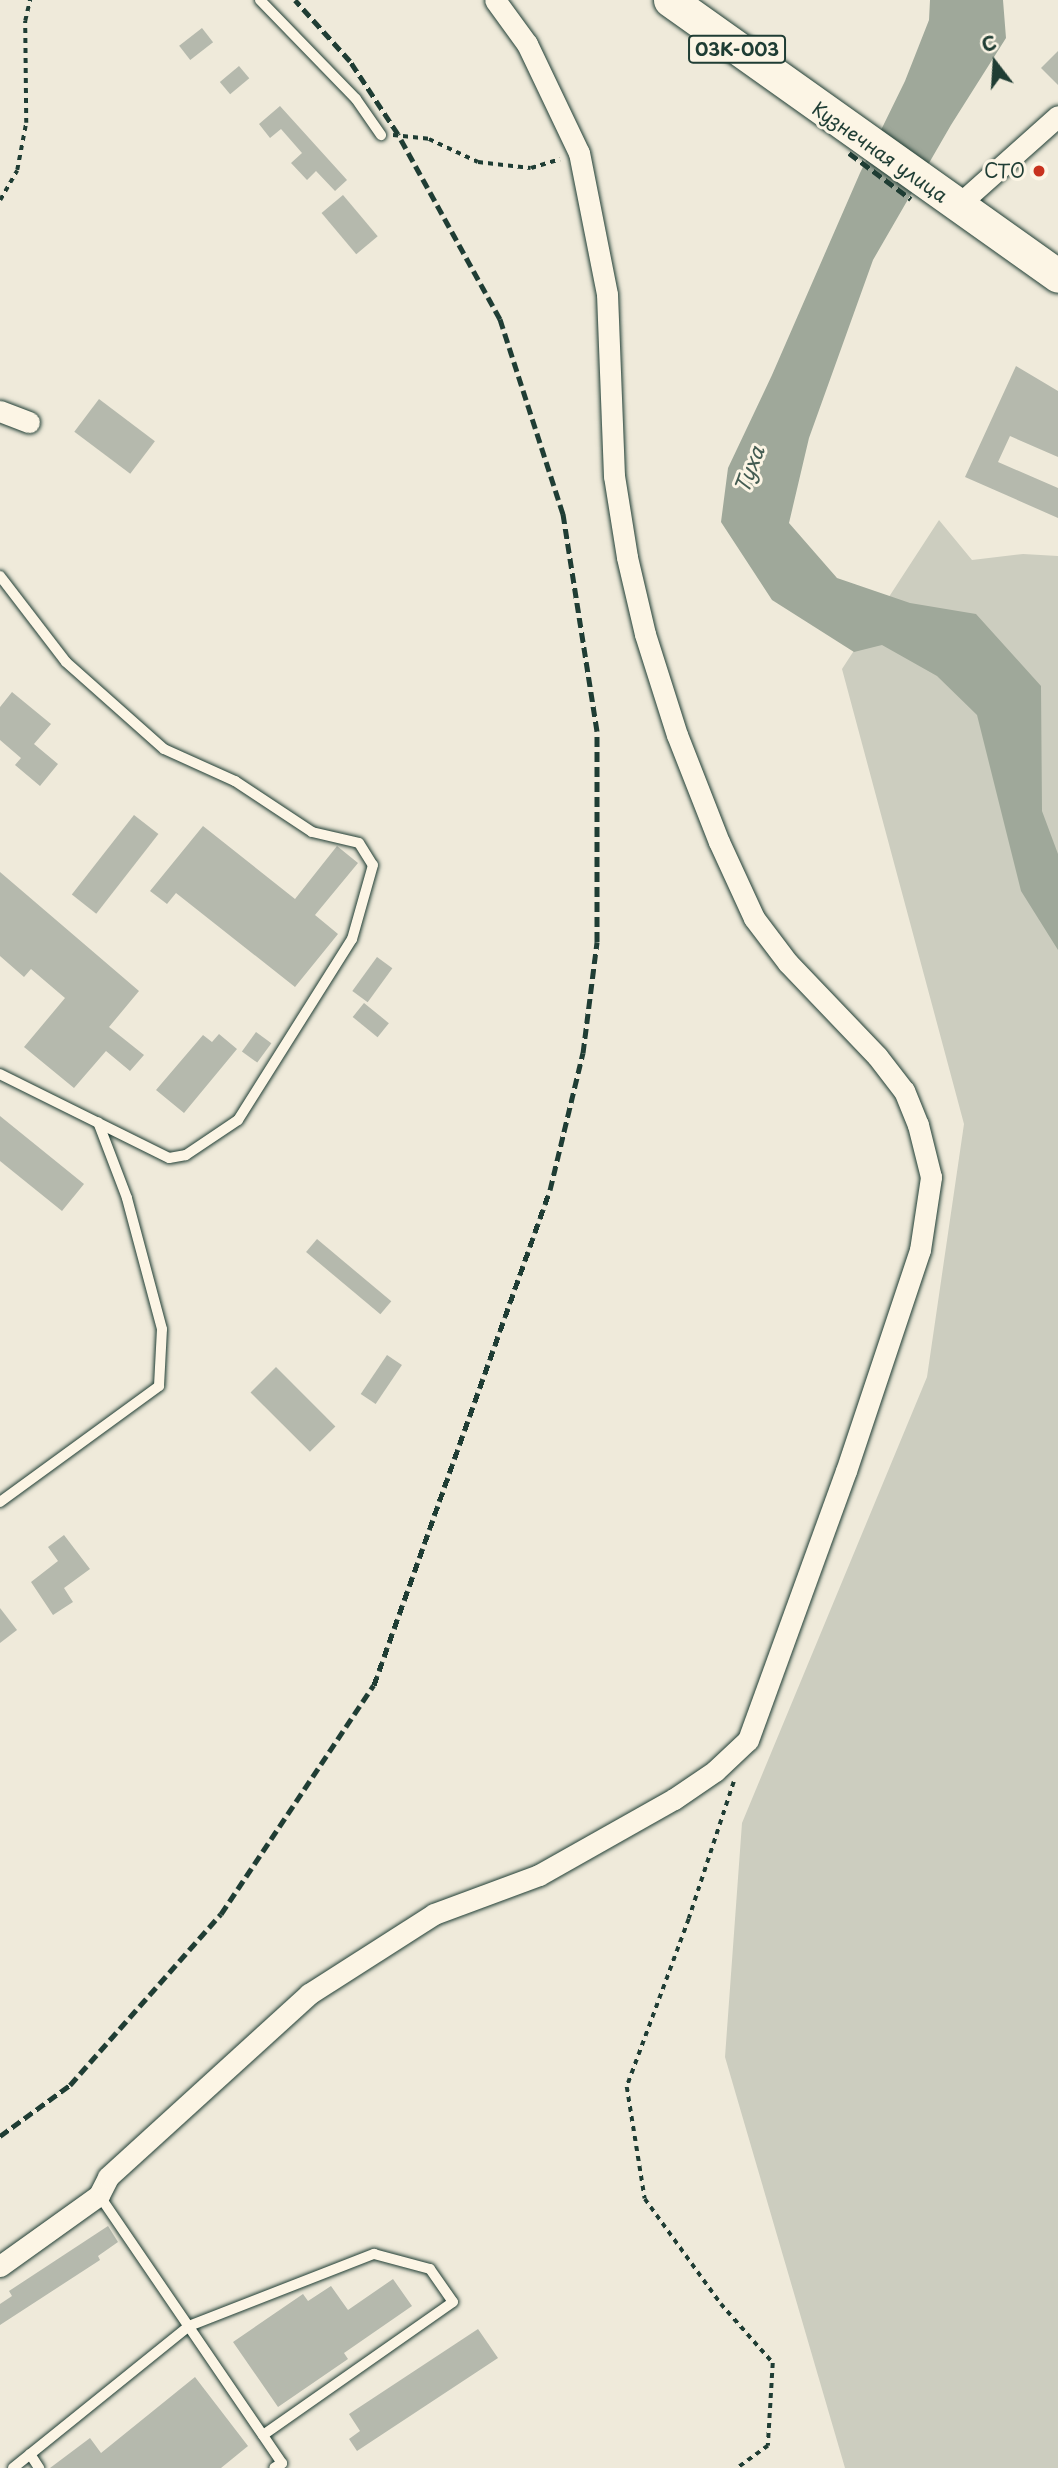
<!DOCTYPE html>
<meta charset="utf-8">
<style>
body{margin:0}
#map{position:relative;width:1058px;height:2468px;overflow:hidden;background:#efeada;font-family:"Playpen Sans",sans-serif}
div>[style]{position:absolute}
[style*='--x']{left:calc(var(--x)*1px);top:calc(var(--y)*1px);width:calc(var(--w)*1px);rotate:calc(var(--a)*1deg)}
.green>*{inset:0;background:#cccdbf}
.water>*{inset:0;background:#9fa89a}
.building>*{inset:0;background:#b5b9ad;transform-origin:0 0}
.path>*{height:3.5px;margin-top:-1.75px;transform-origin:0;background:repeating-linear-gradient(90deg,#1f3d34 0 5px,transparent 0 10px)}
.roads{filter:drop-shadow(0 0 2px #1f3d34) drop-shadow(0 0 2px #1f3d34)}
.lane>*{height:10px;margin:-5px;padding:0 5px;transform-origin:5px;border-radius:5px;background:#fcf5e5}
.street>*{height:21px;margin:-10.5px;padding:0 10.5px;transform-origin:10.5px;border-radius:10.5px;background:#fcf5e5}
.primary>*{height:33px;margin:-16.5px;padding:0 16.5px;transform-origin:16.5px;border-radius:16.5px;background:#fcf5e5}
.rail>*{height:5px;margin-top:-2.5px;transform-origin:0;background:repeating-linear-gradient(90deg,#1f3d34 0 10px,transparent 0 15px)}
.dots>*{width:19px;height:19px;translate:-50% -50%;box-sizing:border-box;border:4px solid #fcf5e5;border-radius:50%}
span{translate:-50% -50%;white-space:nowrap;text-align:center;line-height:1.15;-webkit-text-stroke:6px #fcf5e5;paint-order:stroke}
.shield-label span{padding:2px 5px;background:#fcf5e5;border:2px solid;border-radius:5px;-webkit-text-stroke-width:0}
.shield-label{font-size:18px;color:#1f3d34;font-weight:700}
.street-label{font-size:19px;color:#1f3d34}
.poi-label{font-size:19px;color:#1f3d34}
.right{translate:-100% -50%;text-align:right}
.water-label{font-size:21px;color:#455d53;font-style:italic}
.north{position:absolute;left:960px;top:28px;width:70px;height:70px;-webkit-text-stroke:5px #fcf5e5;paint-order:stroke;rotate:343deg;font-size:19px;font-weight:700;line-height:28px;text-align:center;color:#1f3d34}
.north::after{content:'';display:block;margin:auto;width:24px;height:32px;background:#1f3d34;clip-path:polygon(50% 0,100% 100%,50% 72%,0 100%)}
</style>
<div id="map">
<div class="green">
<i style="clip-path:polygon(939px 520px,972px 560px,1023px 554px,1058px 556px,1058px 2468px,845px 2468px,725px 2057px,742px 1823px,927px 1377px,964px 1124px,842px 669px)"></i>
</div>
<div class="water">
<i style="clip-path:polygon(930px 0,1003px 0,1006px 38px,951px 125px,873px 260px,809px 438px,789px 523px,837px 578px,910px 603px,976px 614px,1041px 686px,1042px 811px,1058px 854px,1058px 950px,1021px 891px,977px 715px,937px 676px,882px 645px,854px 652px,772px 600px,721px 522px,728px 468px,772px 375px,860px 173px,905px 81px,929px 20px)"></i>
</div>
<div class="building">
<i style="left:202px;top:28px;width:18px;height:29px;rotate:52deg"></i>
<i style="clip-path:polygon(1058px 51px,1058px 85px,1041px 68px)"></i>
<i style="left:239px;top:66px;width:16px;height:25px;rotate:50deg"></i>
<i style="clip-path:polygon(280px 106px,347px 180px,335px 191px,316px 171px,307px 180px,291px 163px,302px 153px,281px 129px,270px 138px,259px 124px)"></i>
<i style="left:343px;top:195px;width:54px;height:28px;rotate:50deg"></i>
<i style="clip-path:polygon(1016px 366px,1058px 391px,1058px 457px,1010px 436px,998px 462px,1058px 488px,1058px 518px,965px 477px)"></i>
<i style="left:99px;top:399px;width:70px;height:41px;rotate:37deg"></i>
<i style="clip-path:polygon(12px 692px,51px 724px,34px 744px,58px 764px,40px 786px,15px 765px,21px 758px,0 740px,0 707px)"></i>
<i style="left:134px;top:815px;width:31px;height:101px;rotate:38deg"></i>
<i style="clip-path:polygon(203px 826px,295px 899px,337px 846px,358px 863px,315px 915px,338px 934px,295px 987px,176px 893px,167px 904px,150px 891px)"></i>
<i style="clip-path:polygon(0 872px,139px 991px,109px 1027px,144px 1055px,130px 1071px,106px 1051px,74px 1088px,24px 1047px,65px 998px,31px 969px,24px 977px,0 956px)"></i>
<i style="left:377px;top:957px;width:19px;height:42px;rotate:36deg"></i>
<i style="left:364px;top:1003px;width:32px;height:18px;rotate:39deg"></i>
<i style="left:256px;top:1032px;width:19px;height:24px;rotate:36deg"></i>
<i style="clip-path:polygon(219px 1034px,237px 1049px,184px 1113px,156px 1090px,203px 1035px,212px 1042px)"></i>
<i style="clip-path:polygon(0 1116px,84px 1184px,62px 1211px,0 1161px)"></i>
<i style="left:317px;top:1239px;width:97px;height:17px;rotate:40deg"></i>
<i style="left:387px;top:1355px;width:18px;height:47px;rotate:34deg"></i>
<i style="left:276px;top:1367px;width:84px;height:36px;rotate:45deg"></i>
<i style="clip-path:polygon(64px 1535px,90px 1569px,64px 1588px,73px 1602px,53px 1615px,31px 1582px,58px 1561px,48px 1547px)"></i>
<i style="clip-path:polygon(0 1608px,17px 1630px,0 1643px)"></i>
<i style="clip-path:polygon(108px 2226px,118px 2242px,98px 2256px,100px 2260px,0 2325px,0 2304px,12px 2296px,9px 2291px)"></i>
<i style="clip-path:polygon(393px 2279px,412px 2306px,344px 2353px,348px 2359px,278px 2407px,233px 2342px,303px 2294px,308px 2301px,331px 2286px,348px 2310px)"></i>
<i style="clip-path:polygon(478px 2329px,498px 2358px,357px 2451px,349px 2439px,360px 2431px,349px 2414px)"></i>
<i style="clip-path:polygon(195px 2377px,248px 2446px,221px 2468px,50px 2468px,90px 2438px,101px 2453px)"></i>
</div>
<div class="path">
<i style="--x:393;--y:135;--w:36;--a:6"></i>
<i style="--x:429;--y:139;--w:54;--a:25.1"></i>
<i style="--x:478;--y:162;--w:53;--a:6.5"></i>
<i style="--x:531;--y:168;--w:30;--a:-17"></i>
<i style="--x:0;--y:200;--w:34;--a:-60"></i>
<i style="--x:17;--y:170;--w:48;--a:-79.2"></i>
<i style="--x:26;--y:123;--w:102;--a:-90.6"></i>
<i style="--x:25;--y:21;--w:22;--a:-77"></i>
<i style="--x:734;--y:1782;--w:144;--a:108.2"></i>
<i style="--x:689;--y:1919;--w:179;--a:110.3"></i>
<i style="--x:627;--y:2087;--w:113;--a:80.9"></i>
<i style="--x:645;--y:2199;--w:130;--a:54.1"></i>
<i style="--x:721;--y:2304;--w:79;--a:48.6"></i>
<i style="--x:773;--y:2363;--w:83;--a:93.4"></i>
<i style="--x:768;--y:2446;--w:37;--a:144"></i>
</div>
<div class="roads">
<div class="lane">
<i style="--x:260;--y:0;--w:138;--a:45.9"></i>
<i style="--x:356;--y:99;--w:44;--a:55.2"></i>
<i style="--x:0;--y:576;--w:108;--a:52.5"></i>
<i style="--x:66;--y:662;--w:131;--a:41.6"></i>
<i style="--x:164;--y:749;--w:78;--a:24.3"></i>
<i style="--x:235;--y:781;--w:92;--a:33.5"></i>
<i style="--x:312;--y:832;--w:48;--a:13.2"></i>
<i style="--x:359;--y:843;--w:26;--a:58"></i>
<i style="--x:373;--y:865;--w:77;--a:105.8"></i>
<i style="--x:352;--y:939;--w:214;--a:122.2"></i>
<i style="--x:238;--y:1120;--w:63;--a:146.1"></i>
<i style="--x:186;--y:1155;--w:17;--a:170"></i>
<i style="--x:169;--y:1158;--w:189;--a:-153.6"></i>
<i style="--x:0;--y:1502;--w:197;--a:-36.1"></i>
<i style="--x:159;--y:1386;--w:57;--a:-87"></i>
<i style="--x:162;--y:1329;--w:136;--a:-105"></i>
<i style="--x:127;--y:1198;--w:81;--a:-110.9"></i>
<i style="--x:99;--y:2195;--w:325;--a:55.7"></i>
<i style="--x:282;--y:2463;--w:9;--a:148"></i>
<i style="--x:30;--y:2454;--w:17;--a:57"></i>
<i style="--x:13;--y:2468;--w:226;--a:-38.9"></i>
<i style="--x:189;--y:2326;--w:199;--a:-21.3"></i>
<i style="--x:374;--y:2254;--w:58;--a:15"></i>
<i style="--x:430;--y:2269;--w:40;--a:55.1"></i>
<i style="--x:453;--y:2302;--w:232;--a:145"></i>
</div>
<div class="street">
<i style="--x:957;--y:206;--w:135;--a:-41.7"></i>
<i style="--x:0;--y:411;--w:31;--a:21"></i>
<i style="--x:0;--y:2266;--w:122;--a:-35.6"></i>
<i style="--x:99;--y:2195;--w:20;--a:-63"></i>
<i style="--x:108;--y:2177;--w:272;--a:-42.3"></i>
<i style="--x:309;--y:1994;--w:148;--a:-32.6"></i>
<i style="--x:434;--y:1914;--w:112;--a:-20.4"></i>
<i style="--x:539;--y:1875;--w:155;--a:-29.4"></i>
<i style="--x:674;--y:1799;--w:50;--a:-34.3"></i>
<i style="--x:715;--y:1771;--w:45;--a:-43.2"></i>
<i style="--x:748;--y:1740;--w:286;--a:-70"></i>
<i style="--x:846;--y:1471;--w:233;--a:-71.5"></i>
<i style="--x:920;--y:1250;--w:74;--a:-81.4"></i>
<i style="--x:931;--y:1177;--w:54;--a:-104"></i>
<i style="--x:918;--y:1125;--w:37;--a:-112"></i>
<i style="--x:904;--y:1091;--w:44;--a:-127.6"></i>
<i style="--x:877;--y:1056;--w:129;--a:-133.7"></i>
<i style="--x:788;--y:963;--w:56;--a:-127.1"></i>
<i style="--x:754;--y:918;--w:84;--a:-114.7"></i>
<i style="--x:719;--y:842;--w:115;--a:-111.4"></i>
<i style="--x:677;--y:735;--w:106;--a:-107.6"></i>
<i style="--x:645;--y:634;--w:79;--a:-103.2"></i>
<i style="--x:627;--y:557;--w:82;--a:-99.1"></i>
<i style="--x:614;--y:476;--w:182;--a:-92.2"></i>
<i style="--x:607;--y:294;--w:144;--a:-101.2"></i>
<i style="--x:579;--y:153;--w:121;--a:-115.5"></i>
<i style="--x:527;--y:44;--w:54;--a:-126"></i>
</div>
<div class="primary">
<i style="--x:670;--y:0;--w:476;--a:35.4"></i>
</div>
</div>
<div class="rail">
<i style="--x:849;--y:153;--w:77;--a:36.6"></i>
<i style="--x:0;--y:2136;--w:87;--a:-36.1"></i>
<i style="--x:70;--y:2085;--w:228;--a:-48.6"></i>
<i style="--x:221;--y:1914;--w:275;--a:-56.3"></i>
<i style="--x:374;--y:1685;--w:525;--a:-70.43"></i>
<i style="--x:550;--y:1190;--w:141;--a:-76.5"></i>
<i style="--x:583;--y:1053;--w:112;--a:-82.8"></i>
<i style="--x:597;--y:942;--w:211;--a:-90"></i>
<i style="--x:597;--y:731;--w:220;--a:-98.9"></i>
<i style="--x:563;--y:514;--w:205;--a:-107.9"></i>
<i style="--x:500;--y:319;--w:211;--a:-118.9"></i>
<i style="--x:398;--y:134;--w:87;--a:-123.3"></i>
<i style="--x:350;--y:61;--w:82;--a:-132"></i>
</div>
<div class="dots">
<i style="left:1039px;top:171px;background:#c8321e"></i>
</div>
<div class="shield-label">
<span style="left:737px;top:49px">03К-003</span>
</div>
<div class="street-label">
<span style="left:880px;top:152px;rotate:35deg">Кузнечная улица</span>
</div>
<div class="poi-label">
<span class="right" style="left:1025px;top:171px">СТО</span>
</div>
<div class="water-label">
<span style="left:748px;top:469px;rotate:-69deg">Туха</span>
</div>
<div class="north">С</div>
</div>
